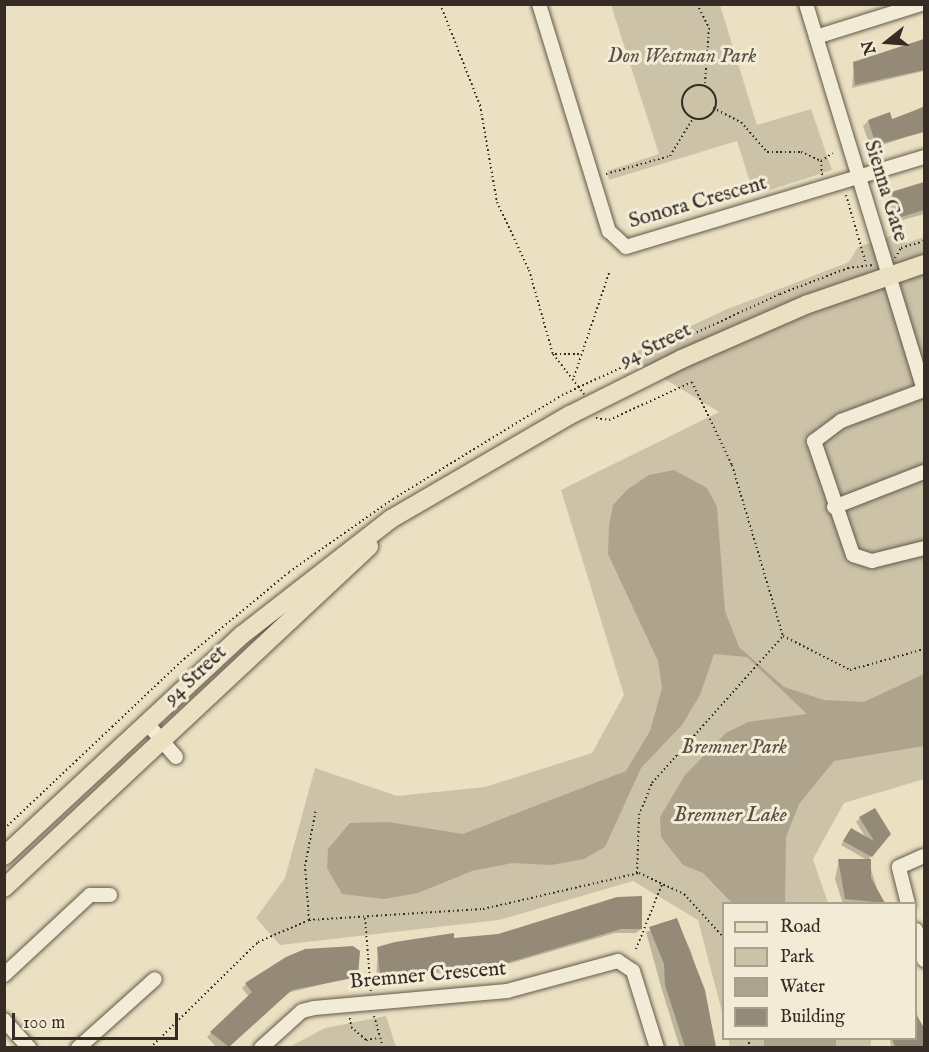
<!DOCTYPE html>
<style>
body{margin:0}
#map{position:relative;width:929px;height:1052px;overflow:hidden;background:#ebe1c2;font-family:"IM FELL English",serif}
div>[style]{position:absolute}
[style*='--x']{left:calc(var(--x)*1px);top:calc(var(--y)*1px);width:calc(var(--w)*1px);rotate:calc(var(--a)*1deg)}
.green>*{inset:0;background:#ccc2a7;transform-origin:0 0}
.water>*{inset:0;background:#aea38d;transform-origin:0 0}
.shadow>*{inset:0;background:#0003}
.building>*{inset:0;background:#958a77}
.path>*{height:2px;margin-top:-1px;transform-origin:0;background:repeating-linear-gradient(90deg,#372b25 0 1.5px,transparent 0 4.5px)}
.path>.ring{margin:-1px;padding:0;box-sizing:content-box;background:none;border:2px solid #372b25;border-radius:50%}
.roads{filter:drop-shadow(0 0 2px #64584c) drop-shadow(0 0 2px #64584c)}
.minor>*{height:14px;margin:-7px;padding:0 7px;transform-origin:7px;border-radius:7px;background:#f2ecd7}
.major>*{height:18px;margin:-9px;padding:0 9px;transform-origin:9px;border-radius:9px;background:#ebe1c2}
span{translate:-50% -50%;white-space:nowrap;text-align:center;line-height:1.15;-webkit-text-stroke:6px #f2ecd7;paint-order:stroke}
.park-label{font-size:21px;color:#5c5146;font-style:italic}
.street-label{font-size:21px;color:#372b25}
.water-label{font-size:22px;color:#5b4f44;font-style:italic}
.frame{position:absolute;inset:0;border:6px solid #372b25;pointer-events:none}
.legend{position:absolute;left:722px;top:902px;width:195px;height:138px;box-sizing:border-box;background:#f2ecd7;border:2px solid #a79f90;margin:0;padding:8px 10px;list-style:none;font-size:18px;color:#372b25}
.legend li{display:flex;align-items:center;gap:12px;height:30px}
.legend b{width:30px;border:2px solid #a79f90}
.north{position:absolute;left:857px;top:12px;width:60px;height:60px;-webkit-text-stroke:4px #f2ecd7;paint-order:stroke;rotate:253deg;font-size:16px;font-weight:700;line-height:24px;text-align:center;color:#372b25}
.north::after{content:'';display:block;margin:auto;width:21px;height:27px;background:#372b25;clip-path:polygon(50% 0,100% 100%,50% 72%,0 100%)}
.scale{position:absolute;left:12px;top:1013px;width:166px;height:27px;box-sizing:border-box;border:3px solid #372b25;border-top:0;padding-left:8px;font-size:18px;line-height:21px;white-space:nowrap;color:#372b25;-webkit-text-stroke:4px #f2ecd7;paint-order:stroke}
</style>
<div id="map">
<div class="green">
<i style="clip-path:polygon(611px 5px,720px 5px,757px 125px,811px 109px,832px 170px,754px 195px,737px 141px,609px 180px,607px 171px,659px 154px)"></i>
<i style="clip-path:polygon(896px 234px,906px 243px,924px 237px,924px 779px,844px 803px,813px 859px,828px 903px,724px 904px,723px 1016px,698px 920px,633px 881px,499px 920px,280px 945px,256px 918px,285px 878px,315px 768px,397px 796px,485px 787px,592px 753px,624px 695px,561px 490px,719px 412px,627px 356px,725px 310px,849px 262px,858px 247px)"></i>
<i style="clip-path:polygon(386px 1016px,396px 1047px,289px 1047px,325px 1028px)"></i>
<i style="left:729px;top:1039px;width:142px;height:9px"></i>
</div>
<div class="water">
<i style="clip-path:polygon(674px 470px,707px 488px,717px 507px,725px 611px,739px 647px,784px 687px,824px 700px,864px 702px,924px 674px,924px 746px,834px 761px,799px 804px,786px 837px,785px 903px,732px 903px,703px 873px,683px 865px,661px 837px,660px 817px,685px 775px,726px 733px,748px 722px,807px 714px,747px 657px,714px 654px,700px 695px,682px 725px,641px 768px,605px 847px,584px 859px,551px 865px,513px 863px,472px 871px,418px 893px,384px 899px,342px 894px,327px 868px,328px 849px,350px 823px,388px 822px,463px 834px,626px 771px,650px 731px,662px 688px,658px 661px,608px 554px,609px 526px,613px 505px,628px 489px,649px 475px)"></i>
<i style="left:764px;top:1039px;width:72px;height:8px"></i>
</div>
<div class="shadow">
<i style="clip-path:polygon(924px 39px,924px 71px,852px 88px,854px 63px)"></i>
<i style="clip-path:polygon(924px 106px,924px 131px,871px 149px,863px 126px,868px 121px,891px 121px)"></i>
<i style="clip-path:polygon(924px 183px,924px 214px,892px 223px,885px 199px)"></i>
<i style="clip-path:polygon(860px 818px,889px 834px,868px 860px,882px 904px,843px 904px,835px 879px,839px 860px,867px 860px,841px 845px,851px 829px,866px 838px,856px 822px)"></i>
<i style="clip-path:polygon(617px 898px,641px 929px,636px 933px,615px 933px,498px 967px,376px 979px,378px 949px,498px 936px)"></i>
<i style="clip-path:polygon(676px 920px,691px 951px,715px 1048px,680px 1048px,662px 990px,646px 932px)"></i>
<i style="clip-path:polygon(357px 976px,287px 993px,227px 1048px,217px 1048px,207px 1037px,249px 997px,242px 988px,246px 984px)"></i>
<i style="clip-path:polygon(916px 1008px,924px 1048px,891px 1048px,890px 1038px,916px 1038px)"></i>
</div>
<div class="building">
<i style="clip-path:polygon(924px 39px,924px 70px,855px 85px,853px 62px)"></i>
<i style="clip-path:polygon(924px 107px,924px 132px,876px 145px,868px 120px,890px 112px,892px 119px)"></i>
<i style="clip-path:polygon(924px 182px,924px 210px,898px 218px,891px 192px)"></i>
<i style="clip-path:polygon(875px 808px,891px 834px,872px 857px,843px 841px,851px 828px,874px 841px,859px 817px)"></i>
<i style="clip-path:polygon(838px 859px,871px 859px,871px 878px,885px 903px,845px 899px)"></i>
<i style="clip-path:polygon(642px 896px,642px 929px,621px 929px,503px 964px,380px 976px,377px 947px,395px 942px,454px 933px,454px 938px,498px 934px,617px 897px)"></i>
<i style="clip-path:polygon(677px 918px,705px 990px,716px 1047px,685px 1047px,665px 985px,664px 964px,649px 927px)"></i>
<i style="clip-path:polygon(353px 946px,360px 951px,358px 977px,292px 990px,229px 1047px,210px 1032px,252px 992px,245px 983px,286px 957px,305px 949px)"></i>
<i style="clip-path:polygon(915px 1012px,924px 1028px,924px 1047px,895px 1047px,892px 1038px,915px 1038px)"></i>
</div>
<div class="path">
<i style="--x:440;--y:4;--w:109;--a:68.4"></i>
<i style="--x:480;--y:105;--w:98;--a:80.1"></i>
<i style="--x:497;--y:202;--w:75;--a:64.8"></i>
<i style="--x:529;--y:270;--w:87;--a:74.1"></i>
<i style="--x:553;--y:354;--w:51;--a:52.2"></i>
<i style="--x:697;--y:4;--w:27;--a:63"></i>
<i style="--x:709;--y:28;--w:55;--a:94.2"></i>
<i class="ring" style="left:682px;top:85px;width:32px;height:32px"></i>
<i style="--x:713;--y:108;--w:31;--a:27"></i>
<i style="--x:741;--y:122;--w:40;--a:49"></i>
<i style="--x:767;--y:152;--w:34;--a:0"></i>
<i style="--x:801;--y:152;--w:22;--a:24"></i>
<i style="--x:606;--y:174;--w:66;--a:-15.7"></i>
<i style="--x:670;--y:156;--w:42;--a:-58.6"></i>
<i style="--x:822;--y:175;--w:14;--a:-94"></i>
<i style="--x:821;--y:161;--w:14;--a:-34"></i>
<i style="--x:846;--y:195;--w:72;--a:73.8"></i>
<i style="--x:895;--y:258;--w:12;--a:-59"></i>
<i style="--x:901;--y:248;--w:24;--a:-17"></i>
<i style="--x:555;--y:354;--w:26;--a:0"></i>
<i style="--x:574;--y:377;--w:110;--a:-71.4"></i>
<i style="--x:596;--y:418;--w:13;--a:9"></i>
<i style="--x:609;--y:420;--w:91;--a:-24.6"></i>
<i style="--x:692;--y:382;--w:92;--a:64.3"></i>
<i style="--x:732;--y:465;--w:178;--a:73.4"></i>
<i style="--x:783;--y:636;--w:75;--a:26.9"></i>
<i style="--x:850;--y:670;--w:77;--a:-15.8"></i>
<i style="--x:4;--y:829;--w:248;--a:-43.4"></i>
<i style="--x:184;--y:659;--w:136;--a:-39.6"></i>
<i style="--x:289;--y:572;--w:127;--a:-35.1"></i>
<i style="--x:393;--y:499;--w:198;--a:-31.6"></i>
<i style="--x:562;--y:395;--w:240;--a:-24.9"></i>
<i style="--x:780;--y:294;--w:73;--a:-20.9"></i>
<i style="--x:848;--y:268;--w:25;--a:-7"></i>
<i style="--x:637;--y:873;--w:58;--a:-88"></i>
<i style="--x:639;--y:815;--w:35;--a:-68"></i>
<i style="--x:652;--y:783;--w:197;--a:-48.3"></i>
<i style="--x:365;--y:918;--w:74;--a:85.4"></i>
<i style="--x:309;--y:920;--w:54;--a:-94.2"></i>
<i style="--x:305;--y:866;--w:58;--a:-79.1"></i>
<i style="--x:636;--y:949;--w:72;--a:-68.1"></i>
<i style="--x:374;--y:1016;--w:33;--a:74"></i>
<i style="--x:350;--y:1018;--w:9;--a:84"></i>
<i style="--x:351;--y:1027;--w:20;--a:41"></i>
<i style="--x:366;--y:1040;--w:12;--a:-9"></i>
<i style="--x:748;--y:1038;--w:10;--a:79"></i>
<i style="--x:150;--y:1048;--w:151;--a:-44.5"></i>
<i style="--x:258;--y:942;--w:56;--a:-23.3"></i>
<i style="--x:309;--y:920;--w:174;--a:-3.6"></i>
<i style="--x:483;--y:909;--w:160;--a:-13"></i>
<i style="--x:639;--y:873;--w:50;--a:25"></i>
<i style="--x:684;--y:894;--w:59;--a:47.7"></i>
</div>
<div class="roads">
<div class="minor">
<i style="--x:539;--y:4;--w:238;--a:72.9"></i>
<i style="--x:609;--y:231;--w:23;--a:43"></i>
<i style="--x:626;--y:247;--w:311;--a:-16.8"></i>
<i style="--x:806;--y:4;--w:404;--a:73"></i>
<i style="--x:816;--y:37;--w:110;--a:-17.4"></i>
<i style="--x:924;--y:390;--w:89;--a:159.5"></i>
<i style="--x:841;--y:421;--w:34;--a:143"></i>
<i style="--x:814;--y:441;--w:120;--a:71.1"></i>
<i style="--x:853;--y:555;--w:20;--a:18"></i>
<i style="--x:872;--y:561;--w:54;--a:-14"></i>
<i style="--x:834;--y:507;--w:97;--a:-21.3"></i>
<i style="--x:146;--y:722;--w:46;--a:49.4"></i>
<i style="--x:908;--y:904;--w:38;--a:-104"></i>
<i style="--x:899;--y:867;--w:27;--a:-24"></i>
<i style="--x:916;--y:930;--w:31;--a:75"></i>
<i style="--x:4;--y:975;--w:117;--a:-42.9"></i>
<i style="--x:90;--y:895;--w:20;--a:0"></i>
<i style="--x:4;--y:1020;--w:38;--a:48"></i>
<i style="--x:78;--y:1048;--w:103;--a:-41.9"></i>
<i style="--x:261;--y:1048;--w:55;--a:-42.1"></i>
<i style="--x:302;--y:1011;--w:12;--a:-14"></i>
<i style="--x:314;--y:1008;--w:194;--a:-5"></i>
<i style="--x:507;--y:991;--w:115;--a:-15.1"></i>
<i style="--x:618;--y:961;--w:18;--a:34"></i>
<i style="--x:633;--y:971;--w:81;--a:72.7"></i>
</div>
<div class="major">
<i style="--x:4;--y:856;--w:325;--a:-42.9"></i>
<i style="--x:242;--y:635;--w:189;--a:-37.9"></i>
<i style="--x:391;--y:519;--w:207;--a:-30.2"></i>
<i style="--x:570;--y:415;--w:125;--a:-26.6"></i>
<i style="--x:682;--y:359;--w:137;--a:-23.6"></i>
<i style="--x:808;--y:304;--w:123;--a:-19"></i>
<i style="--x:4;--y:888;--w:500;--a:-43.1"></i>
</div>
</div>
<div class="park-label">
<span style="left:682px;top:57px">Don Westman Park</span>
<span style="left:734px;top:748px">Bremner Park</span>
</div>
<div class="street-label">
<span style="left:885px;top:191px;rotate:73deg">Sienna Gate</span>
<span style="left:698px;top:203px;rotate:-16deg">Sonora Crescent</span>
<span style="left:656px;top:346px;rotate:-26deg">94 Street</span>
<span style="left:196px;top:676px;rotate:-43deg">94 Street</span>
<span style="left:428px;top:976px;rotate:-5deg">Bremner Crescent</span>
</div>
<div class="water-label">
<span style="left:730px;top:816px">Bremner Lake</span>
</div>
<div class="frame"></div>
<ul class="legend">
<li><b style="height:8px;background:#ebe1c2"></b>Road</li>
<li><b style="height:16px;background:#ccc2a7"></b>Park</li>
<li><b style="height:16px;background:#aea38d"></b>Water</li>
<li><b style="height:16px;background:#958a77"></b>Building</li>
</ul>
<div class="north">N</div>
<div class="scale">100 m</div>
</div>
